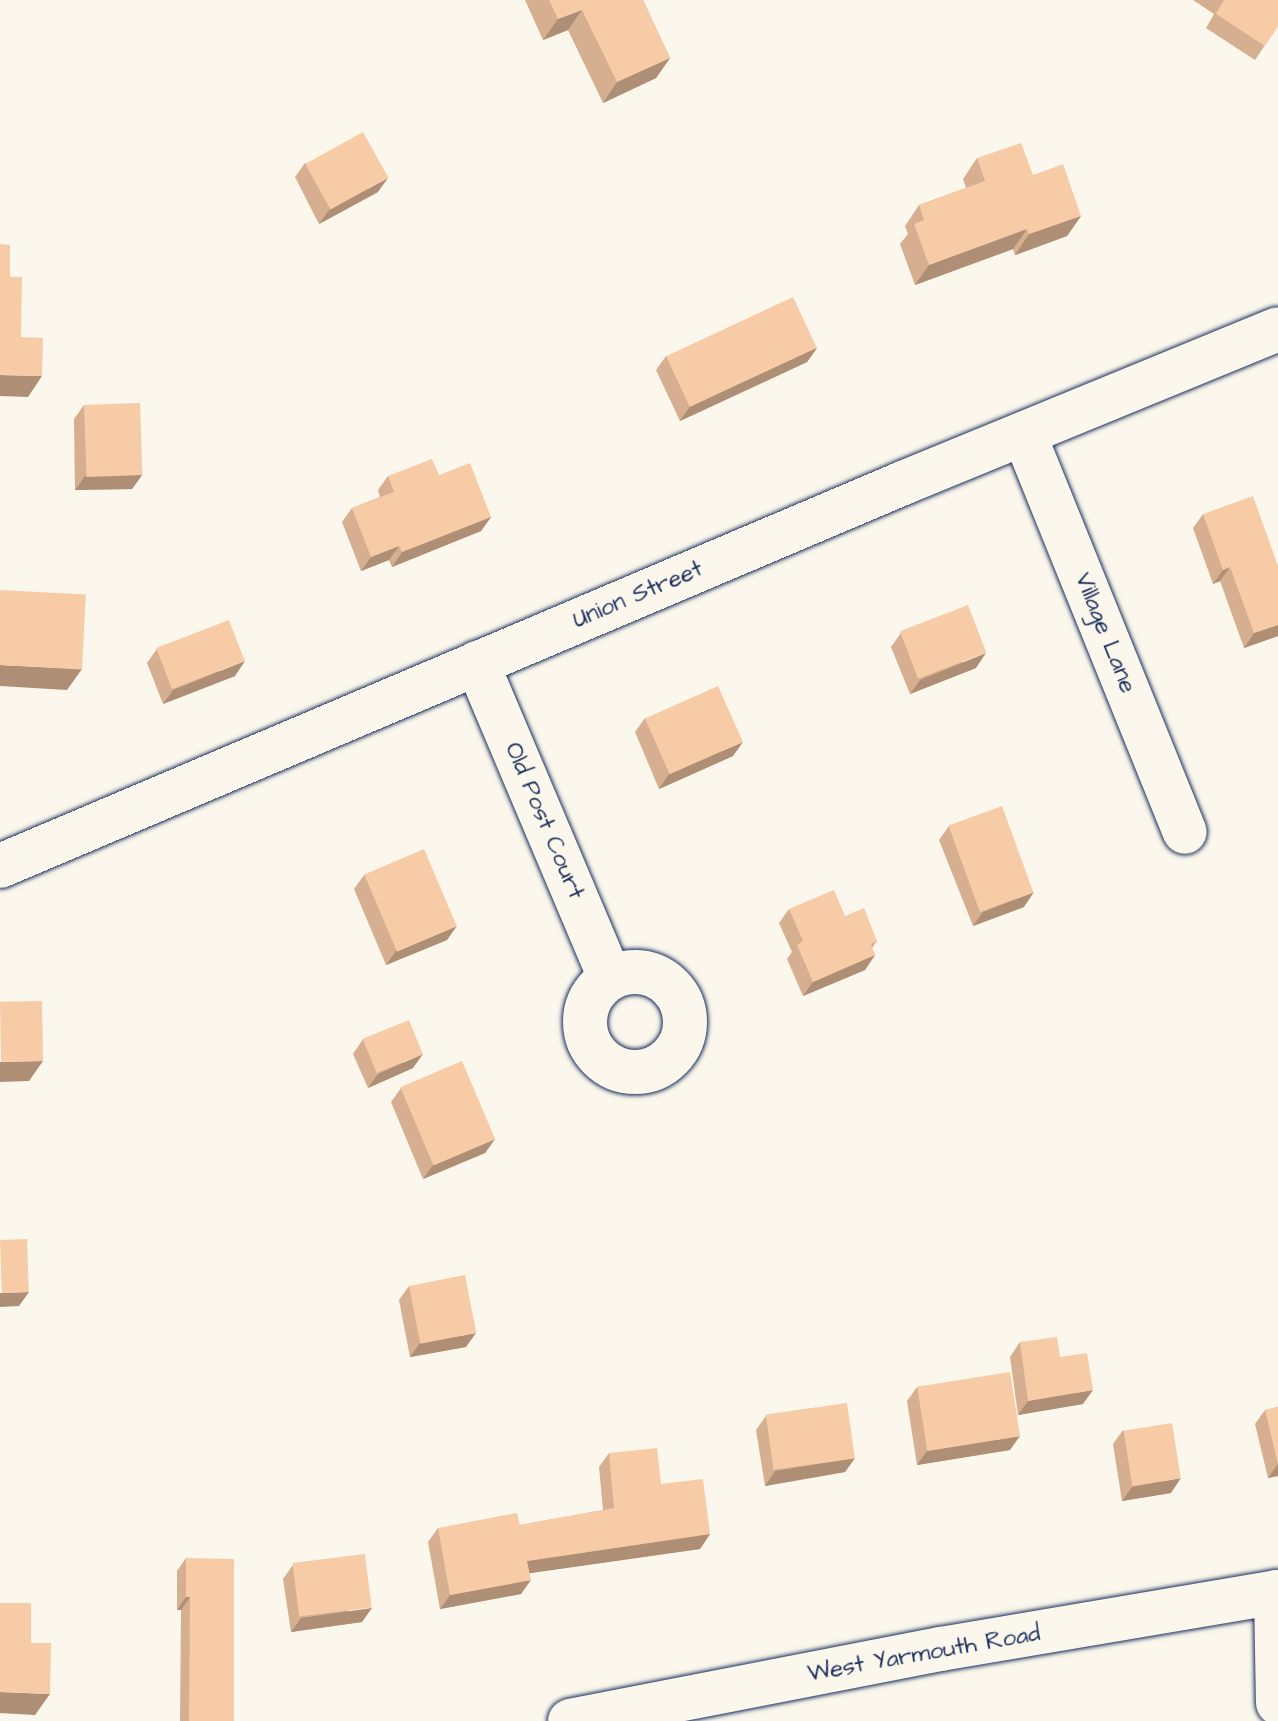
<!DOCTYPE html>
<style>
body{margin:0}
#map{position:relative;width:1278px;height:1721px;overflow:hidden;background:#fbf7ec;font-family:"Architects Daughter",sans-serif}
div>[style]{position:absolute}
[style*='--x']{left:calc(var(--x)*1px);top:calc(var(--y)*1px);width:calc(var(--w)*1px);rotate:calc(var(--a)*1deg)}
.roads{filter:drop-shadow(0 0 2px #1b2f5e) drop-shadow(0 0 2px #1b2f5e)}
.minor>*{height:44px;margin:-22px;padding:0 22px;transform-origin:22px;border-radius:22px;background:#fbf7ec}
.minor>.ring{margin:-22px;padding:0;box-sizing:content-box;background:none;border:44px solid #fbf7ec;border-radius:50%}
.major>*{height:44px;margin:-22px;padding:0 22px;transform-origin:22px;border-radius:22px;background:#fbf7ec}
.wall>*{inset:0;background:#d5af90}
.shaded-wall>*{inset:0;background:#ae8e75}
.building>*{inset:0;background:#f8cba7;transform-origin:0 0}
span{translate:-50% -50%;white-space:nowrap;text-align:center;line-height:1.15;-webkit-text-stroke:6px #fbf7ec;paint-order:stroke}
.street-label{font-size:24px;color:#1b2f5e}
</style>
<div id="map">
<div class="roads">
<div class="minor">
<i style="--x:1024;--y:434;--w:429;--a:68"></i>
<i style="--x:477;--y:663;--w:342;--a:67.1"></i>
<i class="ring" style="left:585px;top:972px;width:56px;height:56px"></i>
<i style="--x:1276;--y:1592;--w:111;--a:89"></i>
</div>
<div class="major">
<i style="--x:0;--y:866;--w:981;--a:-22.98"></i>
<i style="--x:903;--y:483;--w:405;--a:-22.3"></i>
<i style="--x:570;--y:1721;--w:378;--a:-11"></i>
<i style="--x:941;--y:1649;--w:342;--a:-9.6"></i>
</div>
</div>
<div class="wall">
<i style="clip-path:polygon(525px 0,643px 0,670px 58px,656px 78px,603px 103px,568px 30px,543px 40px)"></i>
<i style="clip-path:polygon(1193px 0,1278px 0,1278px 26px,1255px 60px,1206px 28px,1214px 14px)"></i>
<i style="clip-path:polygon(977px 158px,1033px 175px,1081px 216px,1067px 236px,1015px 255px,1013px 249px,915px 285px,900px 244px,908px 234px,905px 226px,919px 205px,966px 188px,963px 179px)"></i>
<i style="clip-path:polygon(305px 163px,378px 192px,319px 224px,295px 177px)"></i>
<i style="clip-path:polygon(817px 348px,807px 362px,680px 421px,656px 370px,666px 356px)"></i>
<i style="clip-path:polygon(84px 405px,142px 475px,132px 489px,75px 490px,74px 419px)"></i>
<i style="clip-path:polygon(439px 475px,491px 517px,481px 531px,392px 567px,389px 560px,361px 571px,342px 522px,352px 508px,380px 497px,378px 490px,388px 476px)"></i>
<i style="clip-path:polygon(1203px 514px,1278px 566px,1278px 636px,1244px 648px,1220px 581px,1213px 584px,1193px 528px)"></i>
<i style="clip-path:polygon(901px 633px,976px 668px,910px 694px,891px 647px)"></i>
<i style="clip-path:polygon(157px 649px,235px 676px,163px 704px,147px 663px)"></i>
<i style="clip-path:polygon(645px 718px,733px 756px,659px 789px,635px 732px)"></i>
<i style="clip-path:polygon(949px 826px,1024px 907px,973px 926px,939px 840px)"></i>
<i style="clip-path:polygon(364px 875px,447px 940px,386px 965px,354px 889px)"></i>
<i style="clip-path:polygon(789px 909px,845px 916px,877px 941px,872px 948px,875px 955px,865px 970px,803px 996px,787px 959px,792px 952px,779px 923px)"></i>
<i style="clip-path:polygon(363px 1039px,413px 1068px,368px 1088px,353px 1054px)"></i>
<i style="clip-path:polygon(401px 1088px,495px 1139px,485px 1153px,423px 1179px,391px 1102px)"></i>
<i style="clip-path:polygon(409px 1286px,466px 1347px,410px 1357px,399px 1300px)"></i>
<i style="clip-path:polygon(1020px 1342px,1060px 1357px,1083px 1404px,1018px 1415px,1010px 1357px)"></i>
<i style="clip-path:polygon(917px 1387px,1010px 1450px,917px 1465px,907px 1401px)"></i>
<i style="clip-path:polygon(1278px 1407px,1278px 1476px,1268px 1478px,1255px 1424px,1265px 1410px)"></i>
<i style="clip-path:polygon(766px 1416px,855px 1458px,845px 1472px,765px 1486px,756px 1430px)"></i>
<i style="clip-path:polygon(1123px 1430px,1171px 1493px,1122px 1501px,1113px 1444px)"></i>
<i style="clip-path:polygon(609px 1453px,661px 1484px,710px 1534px,700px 1549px,530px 1573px,521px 1594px,440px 1609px,428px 1542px,438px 1528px,520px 1525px,603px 1510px,599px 1467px)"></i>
<i style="clip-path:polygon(186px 1558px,234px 1721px,180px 1721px,181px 1610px,177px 1610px,177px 1571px)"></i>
<i style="clip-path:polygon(293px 1565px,362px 1622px,291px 1632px,283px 1579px)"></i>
</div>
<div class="shaded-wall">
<i style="clip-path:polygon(582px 10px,568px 30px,543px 40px,558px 19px)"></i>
<i style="clip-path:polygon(670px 58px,656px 78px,603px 103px,617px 82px)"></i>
<i style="clip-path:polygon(388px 178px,378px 192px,319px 224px,329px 210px)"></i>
<i style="clip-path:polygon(1081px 216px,1067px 236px,1015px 255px,1029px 234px)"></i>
<i style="clip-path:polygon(1027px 229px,1013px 249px,915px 285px,929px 265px)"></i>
<i style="clip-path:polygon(817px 348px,807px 362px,680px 421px,690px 406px)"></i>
<i style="clip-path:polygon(0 375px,42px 376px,28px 397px,0 396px)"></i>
<i style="clip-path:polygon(142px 475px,132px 489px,75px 490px,85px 476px)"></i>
<i style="clip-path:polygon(491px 517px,481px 531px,392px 567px,402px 552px)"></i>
<i style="clip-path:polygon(399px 546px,389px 560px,361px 571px,371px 557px)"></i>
<i style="clip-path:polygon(1230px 567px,1220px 581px,1213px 584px,1223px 570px)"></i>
<i style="clip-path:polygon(1278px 625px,1278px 636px,1244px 648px,1254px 633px)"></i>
<i style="clip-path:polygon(986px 653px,976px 668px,910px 694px,920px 680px)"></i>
<i style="clip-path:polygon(245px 661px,235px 676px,163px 704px,173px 690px)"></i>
<i style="clip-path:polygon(0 665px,82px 669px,67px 690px,0 686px)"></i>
<i style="clip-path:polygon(743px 742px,733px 756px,659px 789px,669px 774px)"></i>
<i style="clip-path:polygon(1034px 892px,1024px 907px,973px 926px,983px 912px)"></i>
<i style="clip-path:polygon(457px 926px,447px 940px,386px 965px,396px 951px)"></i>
<i style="clip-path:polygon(875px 955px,865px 970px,803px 996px,813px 982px)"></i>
<i style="clip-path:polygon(423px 1054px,413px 1068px,368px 1088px,378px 1074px)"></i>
<i style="clip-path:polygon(43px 1061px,29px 1081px,0 1082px,0 1062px)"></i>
<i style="clip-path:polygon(495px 1139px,485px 1153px,423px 1179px,433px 1165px)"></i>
<i style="clip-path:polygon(29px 1292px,19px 1306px,0 1307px,0 1293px)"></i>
<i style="clip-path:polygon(476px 1333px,466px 1347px,410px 1357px,420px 1343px)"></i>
<i style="clip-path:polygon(1093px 1390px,1083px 1404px,1018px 1415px,1028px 1401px)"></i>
<i style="clip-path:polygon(1020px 1436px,1010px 1450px,917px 1465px,927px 1451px)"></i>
<i style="clip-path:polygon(855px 1458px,845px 1472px,765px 1486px,775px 1471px)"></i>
<i style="clip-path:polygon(1278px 1464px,1278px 1476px,1268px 1478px)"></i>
<i style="clip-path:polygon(1181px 1478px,1171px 1493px,1122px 1501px,1132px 1487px)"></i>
<i style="clip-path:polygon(710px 1534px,700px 1549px,517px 1575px,527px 1561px)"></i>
<i style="clip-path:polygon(531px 1580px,521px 1594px,440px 1609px,450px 1595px)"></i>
<i style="clip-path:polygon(186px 1597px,190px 1597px,181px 1610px,177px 1610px)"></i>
<i style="clip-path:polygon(372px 1608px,362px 1622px,291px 1632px,301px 1618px)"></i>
<i style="clip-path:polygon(0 1692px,50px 1694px,35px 1715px,0 1713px)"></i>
</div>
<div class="building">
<i style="clip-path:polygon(549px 0,643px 0,670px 58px,617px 82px,582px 10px,558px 19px)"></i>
<i style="clip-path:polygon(1224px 0,1278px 0,1278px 26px,1265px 46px,1216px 14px)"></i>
<i style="left:363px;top:132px;width:52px;height:66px;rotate:61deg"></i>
<i style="clip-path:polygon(1021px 143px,1033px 175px,1063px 164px,1081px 216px,1029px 234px,1027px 229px,929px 265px,914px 224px,924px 220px,919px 205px,985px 181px,977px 158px)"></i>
<i style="clip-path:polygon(0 244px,10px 245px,10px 277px,22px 277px,21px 337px,43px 338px,42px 376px,0 375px)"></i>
<i style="left:793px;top:297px;width:56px;height:140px;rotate:65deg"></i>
<i style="left:140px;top:403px;width:72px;height:56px;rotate:88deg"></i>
<i style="clip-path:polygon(432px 459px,439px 475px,470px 463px,491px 517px,402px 552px,399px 546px,371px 557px,352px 508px,394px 492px,388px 476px)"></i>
<i style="clip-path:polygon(1253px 496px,1278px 566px,1278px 625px,1254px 633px,1230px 567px,1223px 570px,1203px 514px)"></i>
<i style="left:0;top:590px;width:86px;height:75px;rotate:3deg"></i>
<i style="left:968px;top:605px;width:51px;height:73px;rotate:69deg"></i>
<i style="left:229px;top:620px;width:44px;height:78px;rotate:69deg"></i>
<i style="left:718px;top:686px;width:61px;height:80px;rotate:66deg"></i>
<i style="left:1002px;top:806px;width:92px;height:57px;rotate:70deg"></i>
<i style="left:424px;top:849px;width:84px;height:65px;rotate:67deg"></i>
<i style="clip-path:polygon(834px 890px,845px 916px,864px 908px,877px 941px,871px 944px,875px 955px,813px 982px,797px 945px,803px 941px,789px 909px)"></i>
<i style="left:42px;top:1001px;width:60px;height:42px;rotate:89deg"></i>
<i style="left:409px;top:1020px;width:37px;height:50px;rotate:68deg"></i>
<i style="left:462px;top:1061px;width:85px;height:67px;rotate:67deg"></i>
<i style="left:27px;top:1239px;width:53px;height:27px;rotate:88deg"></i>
<i style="left:465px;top:1275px;width:59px;height:57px;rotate:79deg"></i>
<i style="clip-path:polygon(1057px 1337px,1060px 1357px,1087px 1353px,1093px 1390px,1028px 1401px,1020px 1342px)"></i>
<i style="left:1010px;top:1372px;width:65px;height:94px;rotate:81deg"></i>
<i style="left:847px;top:1403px;width:56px;height:82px;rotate:82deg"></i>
<i style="clip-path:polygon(1278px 1407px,1278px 1464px,1265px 1410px)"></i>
<i style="left:1172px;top:1423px;width:56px;height:49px;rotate:81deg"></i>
<i style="clip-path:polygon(657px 1448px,661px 1484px,703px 1479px,710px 1534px,527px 1561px,531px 1580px,450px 1595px,438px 1528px,517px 1513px,520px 1525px,614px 1508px,609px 1453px)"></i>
<i style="left:365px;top:1554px;width:54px;height:73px;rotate:83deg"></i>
<i style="clip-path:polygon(186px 1558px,234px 1559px,234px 1721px,189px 1721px,190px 1597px,186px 1597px)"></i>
<i style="clip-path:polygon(0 1603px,31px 1603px,31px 1643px,51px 1643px,50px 1694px,0 1692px)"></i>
</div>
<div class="street-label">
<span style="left:638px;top:595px;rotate:-23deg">Union Street</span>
<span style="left:1105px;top:633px;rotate:68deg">Village Lane</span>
<span style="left:544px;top:821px;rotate:67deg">Old Post Court</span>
<span style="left:924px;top:1654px;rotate:-10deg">West Yarmouth Road</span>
</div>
</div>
